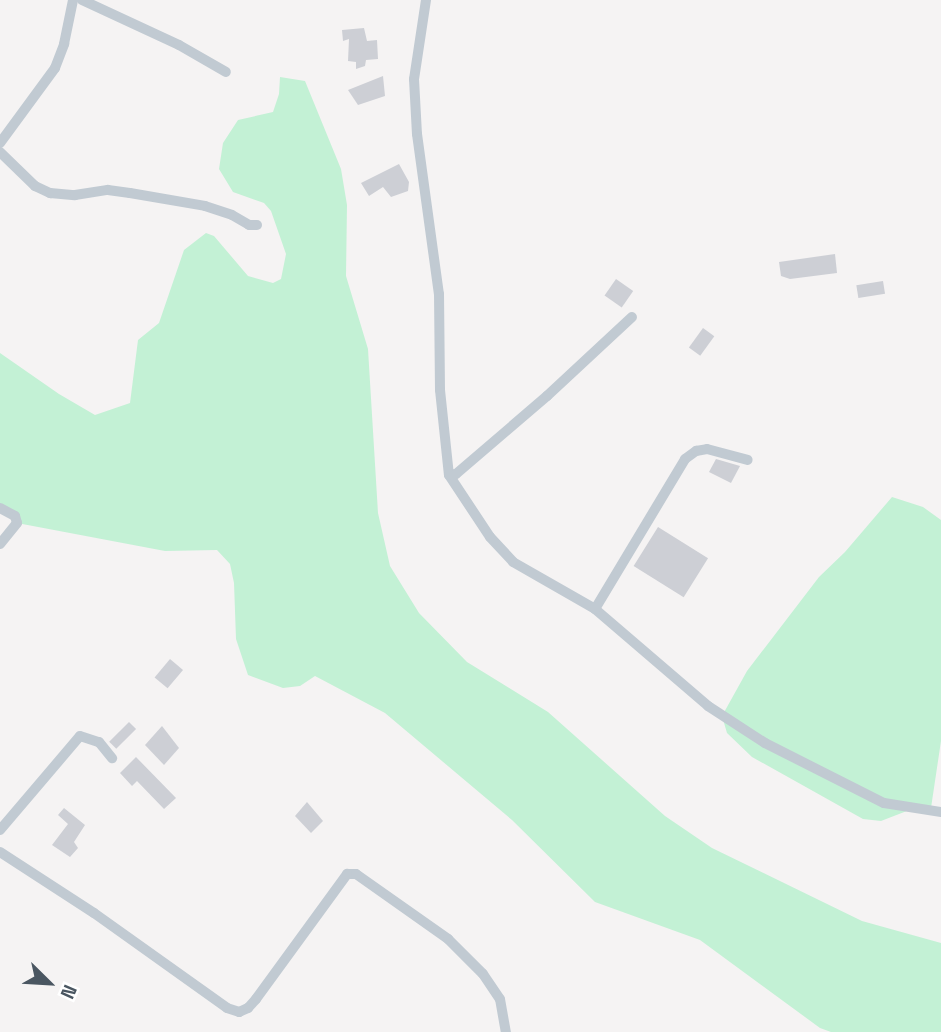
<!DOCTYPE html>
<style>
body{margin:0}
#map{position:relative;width:941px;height:1032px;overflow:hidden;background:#f5f3f3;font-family:"Space Grotesk",sans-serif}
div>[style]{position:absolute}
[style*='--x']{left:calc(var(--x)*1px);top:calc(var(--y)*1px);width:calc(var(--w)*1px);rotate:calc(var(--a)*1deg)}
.green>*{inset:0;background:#c3f1d5}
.building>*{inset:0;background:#cdcfd5;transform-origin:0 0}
.street>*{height:10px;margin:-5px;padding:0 5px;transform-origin:5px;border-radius:5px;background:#c1cad2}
span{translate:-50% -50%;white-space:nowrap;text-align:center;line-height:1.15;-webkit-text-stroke:5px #fff;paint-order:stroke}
.north{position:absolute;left:14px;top:948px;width:70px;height:70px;-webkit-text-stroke:5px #fff;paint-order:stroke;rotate:114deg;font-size:19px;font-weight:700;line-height:28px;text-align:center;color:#4a5661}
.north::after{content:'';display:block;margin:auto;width:24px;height:32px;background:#4a5661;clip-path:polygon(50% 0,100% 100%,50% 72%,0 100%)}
</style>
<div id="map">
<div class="green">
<i style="clip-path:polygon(280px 77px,305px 81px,341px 169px,347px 205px,346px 276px,368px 349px,378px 513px,390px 566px,419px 613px,467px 662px,548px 712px,665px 816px,712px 848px,862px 921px,941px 943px,941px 1032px,831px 1032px,820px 1028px,700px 940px,595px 902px,512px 820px,385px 713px,315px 676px,300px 686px,283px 688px,248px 675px,236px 639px,234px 583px,230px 564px,217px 550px,165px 551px,17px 523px,0 508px,0 353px,59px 394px,95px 415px,130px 403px,138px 340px,159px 323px,184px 250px,206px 233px,214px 236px,248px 276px,273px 283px,281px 279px,286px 254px,271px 211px,264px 203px,233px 192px,219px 169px,223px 143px,238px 120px,273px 112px,279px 94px)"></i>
<i style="clip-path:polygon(892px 497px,923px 507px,941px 520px,941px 741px,931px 808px,912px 809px,881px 821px,863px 819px,752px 757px,727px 733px,722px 716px,747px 671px,819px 577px,845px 552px)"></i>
</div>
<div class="building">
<i style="clip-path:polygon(364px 28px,367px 41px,377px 40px,378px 59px,366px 60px,365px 66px,356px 69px,356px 62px,348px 61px,349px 39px,343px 41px,342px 30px)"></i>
<i style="clip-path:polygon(383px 76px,385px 96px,358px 105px,348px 90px)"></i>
<i style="clip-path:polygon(399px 164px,409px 182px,408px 191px,391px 197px,383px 187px,369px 196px,361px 183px)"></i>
<i style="clip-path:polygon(835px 254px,837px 273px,790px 279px,781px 276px,779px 262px)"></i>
<i style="left:616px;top:279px;width:21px;height:20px;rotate:35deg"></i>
<i style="left:883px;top:281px;width:13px;height:27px;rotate:81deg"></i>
<i style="left:703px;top:328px;width:14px;height:24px;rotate:36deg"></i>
<i style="clip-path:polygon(716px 459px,740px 466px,731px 483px,709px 472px)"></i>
<i style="left:658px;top:527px;width:59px;height:46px;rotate:32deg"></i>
<i style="left:170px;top:659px;width:17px;height:24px;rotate:40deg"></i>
<i style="left:129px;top:722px;width:10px;height:28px;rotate:45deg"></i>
<i style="clip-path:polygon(162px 726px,179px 748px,164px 765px,145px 745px)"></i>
<i style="clip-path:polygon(136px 757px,176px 798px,164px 809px,137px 781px,132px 786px,120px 773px)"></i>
<i style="clip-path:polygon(307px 802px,323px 821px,311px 833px,295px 816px)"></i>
<i style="clip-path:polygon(64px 808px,85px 825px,74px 842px,78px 848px,70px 857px,52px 845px,68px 824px,58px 815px)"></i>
</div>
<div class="street">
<i style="--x:82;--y:0;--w:107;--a:24.9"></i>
<i style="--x:179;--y:45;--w:54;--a:29.9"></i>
<i style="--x:426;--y:0;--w:80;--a:98.6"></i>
<i style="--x:414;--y:79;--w:55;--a:86.9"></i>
<i style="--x:417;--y:134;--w:162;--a:82.2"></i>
<i style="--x:439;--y:294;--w:96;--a:89.4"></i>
<i style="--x:440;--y:390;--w:85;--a:84"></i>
<i style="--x:449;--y:475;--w:74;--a:56.5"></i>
<i style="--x:490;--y:537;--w:34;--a:47"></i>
<i style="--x:513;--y:562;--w:95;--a:29.8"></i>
<i style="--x:595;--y:609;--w:149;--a:40.6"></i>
<i style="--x:708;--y:706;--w:68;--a:33"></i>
<i style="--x:765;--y:743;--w:133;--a:26.8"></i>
<i style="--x:884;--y:803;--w:58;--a:9"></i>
<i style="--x:0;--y:143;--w:93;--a:-53.7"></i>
<i style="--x:55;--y:68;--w:26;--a:-69"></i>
<i style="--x:64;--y:44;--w:45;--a:-78.4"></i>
<i style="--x:0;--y:152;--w:49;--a:44.2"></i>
<i style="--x:35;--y:186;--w:17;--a:25"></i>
<i style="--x:50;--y:193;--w:25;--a:5"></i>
<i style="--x:75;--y:195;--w:33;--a:-9"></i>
<i style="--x:108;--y:190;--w:22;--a:8"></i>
<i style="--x:130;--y:193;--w:76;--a:9.8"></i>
<i style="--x:205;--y:206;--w:28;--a:18"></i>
<i style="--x:232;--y:215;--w:20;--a:30"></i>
<i style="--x:249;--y:225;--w:8;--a:0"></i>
<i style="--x:449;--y:475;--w:7;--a:-8"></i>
<i style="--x:456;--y:474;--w:120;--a:-40.6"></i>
<i style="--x:547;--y:396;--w:116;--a:-42.9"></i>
<i style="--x:0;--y:508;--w:17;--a:28"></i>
<i style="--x:15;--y:516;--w:7;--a:74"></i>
<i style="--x:17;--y:523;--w:27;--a:129"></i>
<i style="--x:595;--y:609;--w:175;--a:-59"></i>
<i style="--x:685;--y:459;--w:14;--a:-36"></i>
<i style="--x:696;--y:451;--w:11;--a:-10"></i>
<i style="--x:707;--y:449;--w:42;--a:15"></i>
<i style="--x:0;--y:830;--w:123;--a:-49.6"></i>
<i style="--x:80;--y:736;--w:20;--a:18"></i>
<i style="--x:99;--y:742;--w:21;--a:51"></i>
<i style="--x:0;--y:852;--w:112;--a:33"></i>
<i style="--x:94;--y:913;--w:163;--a:35.5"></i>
<i style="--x:227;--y:1008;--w:13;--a:18"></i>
<i style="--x:239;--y:1012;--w:10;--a:-24"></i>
<i style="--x:248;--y:1008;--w:12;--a:-48"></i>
<i style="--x:256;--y:999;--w:155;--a:-53.9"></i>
<i style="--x:347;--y:874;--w:9;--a:0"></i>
<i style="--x:356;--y:874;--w:113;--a:35.2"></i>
<i style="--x:448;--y:939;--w:49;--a:45"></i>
<i style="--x:483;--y:974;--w:30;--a:56"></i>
<i style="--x:500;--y:999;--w:34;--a:80"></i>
</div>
<div class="north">N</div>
</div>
